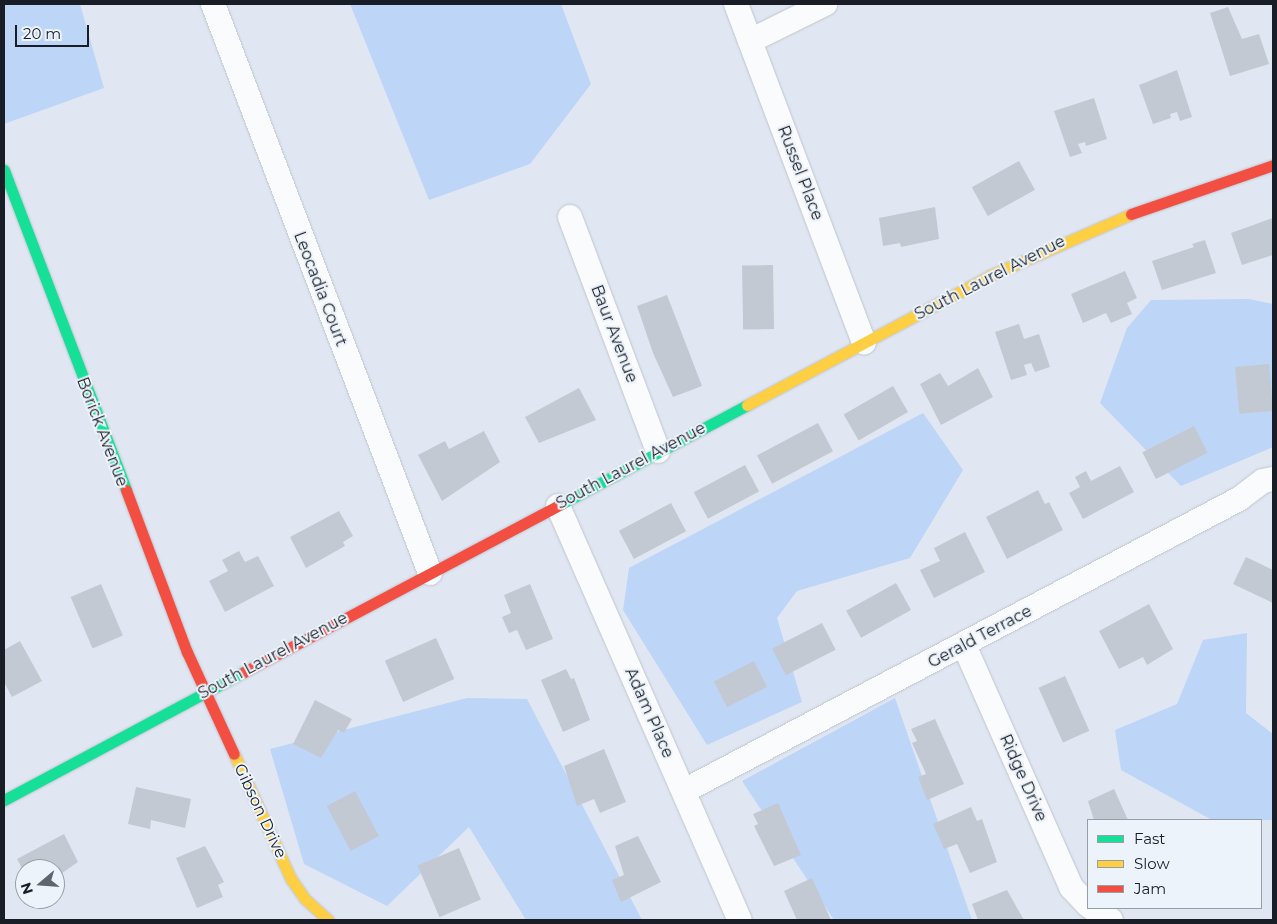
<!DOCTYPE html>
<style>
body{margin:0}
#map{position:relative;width:1277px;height:924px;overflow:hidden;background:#e0e7f3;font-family:Montserrat,sans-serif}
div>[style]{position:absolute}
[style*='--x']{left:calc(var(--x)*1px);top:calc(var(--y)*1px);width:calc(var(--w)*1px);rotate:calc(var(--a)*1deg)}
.green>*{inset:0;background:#bdd5f7}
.building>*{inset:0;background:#c3c9d2;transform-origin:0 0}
.roads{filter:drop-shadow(0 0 1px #c0c5ce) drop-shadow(0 0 1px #c0c5ce)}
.street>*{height:24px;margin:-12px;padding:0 12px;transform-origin:12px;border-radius:12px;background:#fafbfd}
.fast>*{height:11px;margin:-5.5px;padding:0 5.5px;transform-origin:5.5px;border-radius:5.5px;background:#16e098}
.slow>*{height:11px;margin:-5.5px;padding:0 5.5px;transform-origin:5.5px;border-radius:5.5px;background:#ffcf43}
.jam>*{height:11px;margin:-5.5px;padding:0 5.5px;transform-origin:5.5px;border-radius:5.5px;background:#f24e42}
span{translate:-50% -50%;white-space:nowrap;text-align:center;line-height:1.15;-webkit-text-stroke:4px #edf3fb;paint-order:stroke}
.street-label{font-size:16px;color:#191e26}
.frame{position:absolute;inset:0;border:5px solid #191e26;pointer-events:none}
.legend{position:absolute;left:1087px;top:819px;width:175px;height:90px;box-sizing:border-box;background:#edf3fb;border:1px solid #989ea6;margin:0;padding:6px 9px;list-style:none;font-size:15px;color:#191e26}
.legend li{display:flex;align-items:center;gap:10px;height:25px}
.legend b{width:25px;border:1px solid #989ea6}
.north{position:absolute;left:15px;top:859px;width:50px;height:50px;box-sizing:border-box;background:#edf3fb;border:1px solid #989ea6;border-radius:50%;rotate:252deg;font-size:14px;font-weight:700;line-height:20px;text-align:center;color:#191e26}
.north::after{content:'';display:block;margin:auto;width:18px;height:22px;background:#5f646e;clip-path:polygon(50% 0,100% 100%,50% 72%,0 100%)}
.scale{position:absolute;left:15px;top:25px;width:74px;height:22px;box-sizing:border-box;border:2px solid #191e26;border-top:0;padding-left:6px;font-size:15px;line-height:18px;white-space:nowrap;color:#191e26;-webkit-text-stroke:4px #edf3fb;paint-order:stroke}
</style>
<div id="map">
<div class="green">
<i style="clip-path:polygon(4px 4px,80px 4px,104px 88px,4px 124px)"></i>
<i style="clip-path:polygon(350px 4px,561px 4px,591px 84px,530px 164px,429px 200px)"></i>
<i style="clip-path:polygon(1249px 299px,1273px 304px,1273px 447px,1181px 486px,1100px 403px,1127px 328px,1151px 300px)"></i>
<i style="clip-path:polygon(923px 413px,963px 470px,910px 558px,797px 591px,777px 618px,802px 702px,707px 745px,623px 610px,629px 568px)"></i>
<i style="clip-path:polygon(1247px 633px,1246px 713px,1273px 734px,1273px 820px,1212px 820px,1121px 770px,1115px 730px,1177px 704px,1203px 640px)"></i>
<i style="clip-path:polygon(467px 698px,527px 699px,642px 920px,526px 920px,469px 827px,387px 906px,304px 864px,270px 749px)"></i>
<i style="clip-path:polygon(895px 698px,972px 920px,834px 920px,742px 781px)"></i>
</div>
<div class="building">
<i style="clip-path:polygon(1228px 7px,1242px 39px,1259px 34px,1269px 64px,1230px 76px,1210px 13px)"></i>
<i style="clip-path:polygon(1177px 70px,1192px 117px,1180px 121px,1177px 112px,1170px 114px,1171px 118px,1153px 124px,1139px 85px)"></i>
<i style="clip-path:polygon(1094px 98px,1107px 139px,1086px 146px,1085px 142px,1078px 144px,1082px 153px,1070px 157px,1054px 111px)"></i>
<i style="left:1019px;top:161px;width:33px;height:54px;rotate:61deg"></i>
<i style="clip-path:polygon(935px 207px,939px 239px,901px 247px,900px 243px,883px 246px,879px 218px)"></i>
<i style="clip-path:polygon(1273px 218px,1273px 255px,1242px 265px,1231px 233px)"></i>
<i style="clip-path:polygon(1205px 240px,1216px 273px,1162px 290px,1152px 261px,1194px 247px,1192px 244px)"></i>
<i style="left:773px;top:265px;width:64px;height:31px;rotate:89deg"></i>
<i style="clip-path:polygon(1125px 271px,1137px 298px,1127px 303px,1132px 314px,1111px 323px,1106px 313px,1083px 323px,1071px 294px)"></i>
<i style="clip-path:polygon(667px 295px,702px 386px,673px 397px,653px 353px,637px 306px)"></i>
<i style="clip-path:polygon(1019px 324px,1024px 339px,1039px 334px,1050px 367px,1035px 372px,1031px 363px,1024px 365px,1027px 375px,1011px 380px,995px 332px)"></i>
<i style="left:1269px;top:364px;width:47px;height:34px;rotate:85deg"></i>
<i style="clip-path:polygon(978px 368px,993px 397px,941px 425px,920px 384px,940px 373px,948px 386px)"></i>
<i style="left:893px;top:386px;width:30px;height:57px;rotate:60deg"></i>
<i style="clip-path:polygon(579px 388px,596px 420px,539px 443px,525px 417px)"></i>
<i style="left:818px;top:423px;width:32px;height:69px;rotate:62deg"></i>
<i style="left:1194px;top:426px;width:30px;height:58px;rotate:63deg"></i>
<i style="clip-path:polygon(484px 431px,500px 462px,442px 501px,418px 455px,445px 441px,449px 449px)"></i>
<i style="left:745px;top:465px;width:30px;height:58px;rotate:62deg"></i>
<i style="clip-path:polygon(1120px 466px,1134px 492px,1083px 519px,1069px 493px,1080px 487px,1075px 477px,1086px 471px,1091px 481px)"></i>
<i style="clip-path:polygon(1038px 490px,1045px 504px,1049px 502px,1063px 530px,1007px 559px,986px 517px)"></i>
<i style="left:671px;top:503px;width:32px;height:59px;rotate:62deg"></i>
<i style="clip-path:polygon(339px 511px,353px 536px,343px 542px,345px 546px,306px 568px,290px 537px)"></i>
<i style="clip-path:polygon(965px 532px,985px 572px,934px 598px,920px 570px,940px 561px,934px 548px)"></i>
<i style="clip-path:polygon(239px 551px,245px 562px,258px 556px,274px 586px,225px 612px,209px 581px,228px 571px,222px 560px)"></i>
<i style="clip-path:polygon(1246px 557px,1273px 570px,1273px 603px,1233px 584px)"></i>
<i style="left:896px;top:583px;width:31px;height:57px;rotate:61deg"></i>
<i style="left:101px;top:584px;width:56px;height:33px;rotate:67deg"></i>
<i style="clip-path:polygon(530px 584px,553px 639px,526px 650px,517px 630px,509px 633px,502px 617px,511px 613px,504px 595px)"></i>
<i style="clip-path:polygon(1149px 604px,1173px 649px,1147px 665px,1143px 657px,1119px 669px,1099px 631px)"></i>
<i style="left:822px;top:623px;width:30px;height:56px;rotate:63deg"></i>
<i style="left:436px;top:638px;width:45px;height:56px;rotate:66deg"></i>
<i style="clip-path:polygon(20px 641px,42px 681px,12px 697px,4px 682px,4px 650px)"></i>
<i style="left:754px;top:661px;width:29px;height:45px;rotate:63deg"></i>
<i style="clip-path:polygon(566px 669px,571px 679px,574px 678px,590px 720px,563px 732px,541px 680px)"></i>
<i style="left:1065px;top:676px;width:60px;height:29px;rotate:66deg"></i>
<i style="clip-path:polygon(315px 700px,352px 719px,344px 733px,338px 730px,321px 758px,293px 744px)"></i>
<i style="clip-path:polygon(935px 719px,964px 784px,927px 800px,918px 777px,926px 774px,912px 743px,917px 741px,911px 729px)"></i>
<i style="clip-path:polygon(604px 749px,626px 802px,600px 813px,594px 799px,577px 806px,564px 766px)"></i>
<i style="clip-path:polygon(136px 787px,191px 799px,185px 828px,151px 820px,150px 829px,128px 824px)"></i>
<i style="clip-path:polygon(1114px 789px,1128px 820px,1094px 820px,1088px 801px)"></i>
<i style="left:355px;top:791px;width:51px;height:32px;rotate:62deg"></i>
<i style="clip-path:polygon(778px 803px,801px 855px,774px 866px,754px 826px,758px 824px,753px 814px)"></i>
<i style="clip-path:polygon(971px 807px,977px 821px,982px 819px,997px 862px,970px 873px,957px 844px,944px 849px,933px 824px)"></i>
<i style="clip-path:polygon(64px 834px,78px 862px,55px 878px,55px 869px,25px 869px,25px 874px,17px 859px)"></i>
<i style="clip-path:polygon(638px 836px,661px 882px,621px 902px,612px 880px,624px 875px,615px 846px)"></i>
<i style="clip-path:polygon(205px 846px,224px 882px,218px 885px,223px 897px,197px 908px,176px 858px)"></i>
<i style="left:459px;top:848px;width:56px;height:45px;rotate:67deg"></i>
<i style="clip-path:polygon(812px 878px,831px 920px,797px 920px,784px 891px)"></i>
<i style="clip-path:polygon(1007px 890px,1024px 920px,978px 920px,972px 904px)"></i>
</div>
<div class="roads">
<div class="street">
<i style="--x:213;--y:4;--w:609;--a:69.12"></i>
<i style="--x:736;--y:4;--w:362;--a:69.3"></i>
<i style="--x:750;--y:41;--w:84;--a:-26.3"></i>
<i style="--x:570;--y:217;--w:250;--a:69.4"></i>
<i style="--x:558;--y:506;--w:452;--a:66.3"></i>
<i style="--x:964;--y:645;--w:265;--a:66.1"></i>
<i style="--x:1071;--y:887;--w:25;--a:47"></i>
<i style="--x:684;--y:791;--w:627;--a:-27.75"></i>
<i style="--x:1239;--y:499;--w:30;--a:-37"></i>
<i style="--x:1263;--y:481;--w:10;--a:-11"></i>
<i style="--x:1092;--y:908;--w:22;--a:32"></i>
</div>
<div class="fast">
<i style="--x:4;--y:170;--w:342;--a:69.1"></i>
<i style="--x:561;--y:504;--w:211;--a:-28"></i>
<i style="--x:4;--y:800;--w:272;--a:-28.1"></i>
</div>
<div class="slow">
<i style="--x:747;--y:405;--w:276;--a:-28"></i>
<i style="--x:991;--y:275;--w:153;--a:-23.5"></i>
<i style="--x:234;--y:754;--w:137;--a:65.5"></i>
<i style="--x:291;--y:879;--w:24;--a:55"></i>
<i style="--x:305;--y:899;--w:31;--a:42"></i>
</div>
<div class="jam">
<i style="--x:1131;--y:214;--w:150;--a:-19"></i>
<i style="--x:126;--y:490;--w:173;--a:69.4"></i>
<i style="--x:187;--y:652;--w:112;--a:65.3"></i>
<i style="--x:244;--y:672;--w:359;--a:-27.9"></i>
</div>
</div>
<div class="street-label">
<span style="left:800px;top:173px;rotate:69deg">Russel Place</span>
<span style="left:990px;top:278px;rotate:-27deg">South Laurel Avenue</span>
<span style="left:320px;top:289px;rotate:69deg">Leocadia Court</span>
<span style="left:614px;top:334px;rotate:69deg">Baur Avenue</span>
<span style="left:102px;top:432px;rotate:69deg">Borick Avenue</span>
<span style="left:631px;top:466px;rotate:-28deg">South Laurel Avenue</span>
<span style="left:980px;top:637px;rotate:-28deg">Gerald Terrace</span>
<span style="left:273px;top:656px;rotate:-28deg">South Laurel Avenue</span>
<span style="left:649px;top:713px;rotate:66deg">Adam Place</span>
<span style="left:1023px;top:778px;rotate:66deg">Ridge Drive</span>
<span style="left:260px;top:811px;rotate:65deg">Gibson Drive</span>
</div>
<div class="frame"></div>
<ul class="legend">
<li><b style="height:6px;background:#16e098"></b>Fast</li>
<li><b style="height:6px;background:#ffcf43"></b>Slow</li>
<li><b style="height:6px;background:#f24e42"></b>Jam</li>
</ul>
<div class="north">N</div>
<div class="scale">20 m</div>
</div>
